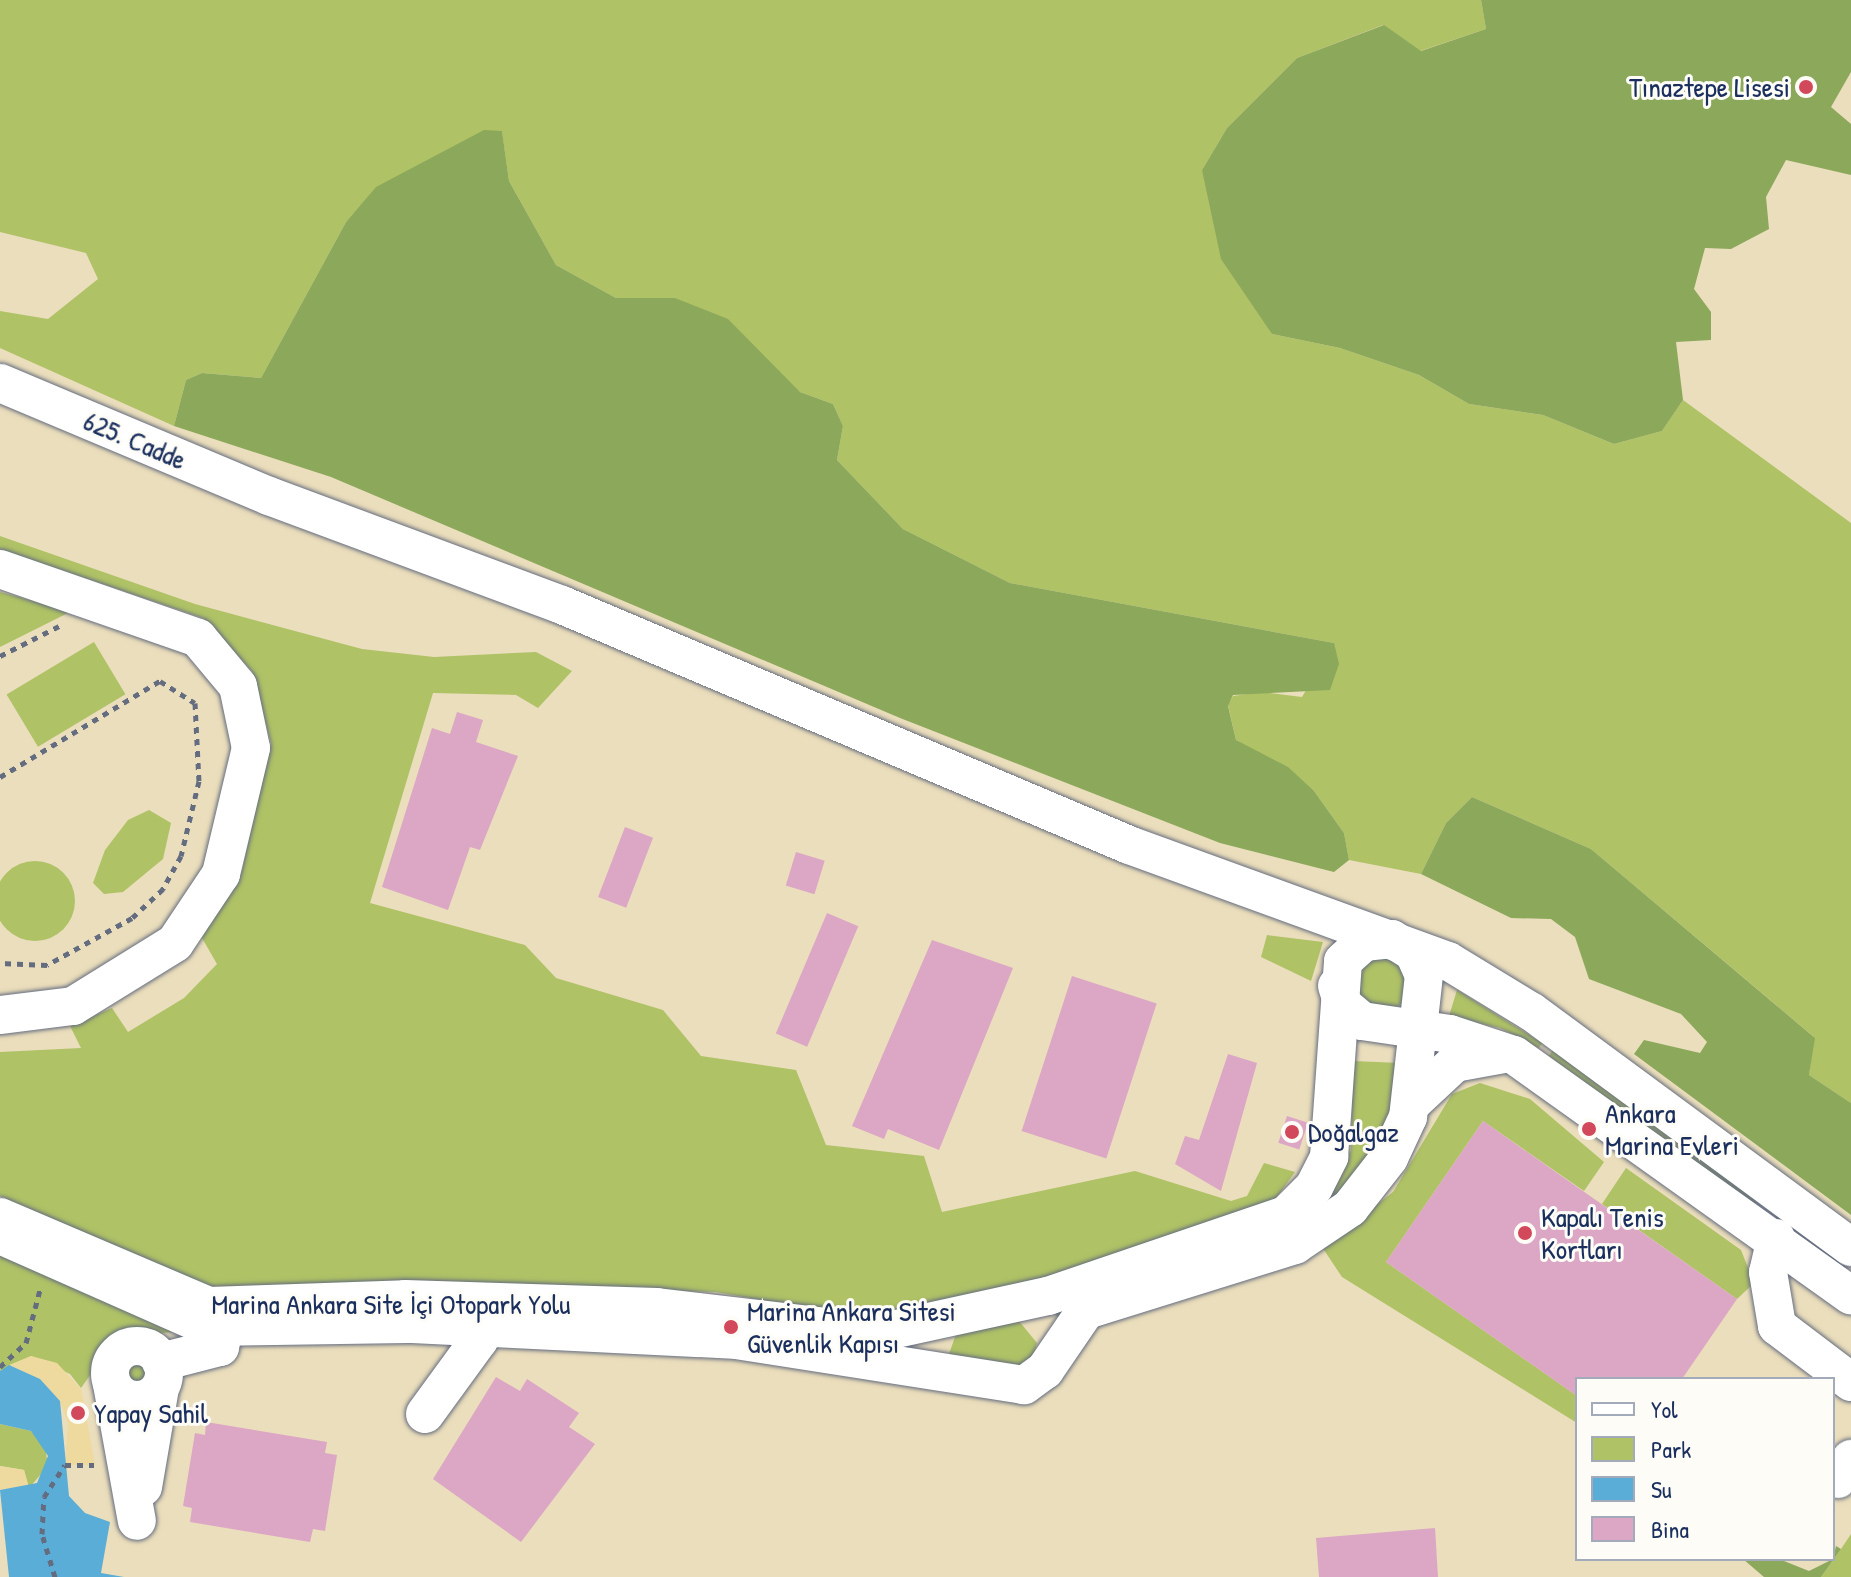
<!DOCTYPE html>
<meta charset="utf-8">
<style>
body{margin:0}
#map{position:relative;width:1851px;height:1577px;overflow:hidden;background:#ebdebc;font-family:"Patrick Hand",sans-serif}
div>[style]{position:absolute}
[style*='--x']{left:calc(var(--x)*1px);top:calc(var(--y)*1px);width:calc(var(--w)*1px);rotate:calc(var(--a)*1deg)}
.green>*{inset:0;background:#afc266;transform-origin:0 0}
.round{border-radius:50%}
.forest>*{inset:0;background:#8ba85b}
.sand>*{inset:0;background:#eeda9e}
.water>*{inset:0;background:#5aadd6}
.building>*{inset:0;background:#dca6c5;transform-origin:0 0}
.path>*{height:5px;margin-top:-2.5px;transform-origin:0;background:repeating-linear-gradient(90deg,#646c7f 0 6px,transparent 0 12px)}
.roads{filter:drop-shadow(0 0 2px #646c7f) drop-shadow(0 0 2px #646c7f)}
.minor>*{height:38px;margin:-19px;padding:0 19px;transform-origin:19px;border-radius:19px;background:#fff}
.minor>.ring{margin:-19px;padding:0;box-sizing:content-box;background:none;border:38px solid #fff;border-radius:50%}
.dots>*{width:22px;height:22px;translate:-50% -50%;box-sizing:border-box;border:4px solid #fdfcf7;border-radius:50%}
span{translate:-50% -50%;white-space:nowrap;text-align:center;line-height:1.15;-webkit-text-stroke:6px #fdfcf7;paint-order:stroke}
.poi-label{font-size:28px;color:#1b2f5e}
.right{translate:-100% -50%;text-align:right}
.left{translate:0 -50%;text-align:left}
.street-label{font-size:28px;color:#1b2f5e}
.legend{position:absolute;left:1575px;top:1377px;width:260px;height:184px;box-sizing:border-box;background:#fdfcf7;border:2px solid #a3aaba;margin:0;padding:10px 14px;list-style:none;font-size:24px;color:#1b2f5e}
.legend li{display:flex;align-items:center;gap:16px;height:40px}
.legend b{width:40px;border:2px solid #a3aaba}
</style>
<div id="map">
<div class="green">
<i style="clip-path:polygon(0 0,1481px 0,1486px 29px,1420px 51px,1383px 25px,1297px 58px,1227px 128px,1202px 170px,1272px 334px,1340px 348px,1419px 375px,1469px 404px,1543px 415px,1614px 444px,1662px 431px,1683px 400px,1851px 523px,1851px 1103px,1809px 1075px,1814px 1037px,1591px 849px,1472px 797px,1446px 823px,1421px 874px,1349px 860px,1344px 833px,1314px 791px,1236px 740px,1228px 705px,1233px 696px,1261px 692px,1302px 697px,1334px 643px,1010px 583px,903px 529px,837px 460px,843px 426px,833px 404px,800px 392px,675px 298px,616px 298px,556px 265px,509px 181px,502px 132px,376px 188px,346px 222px,261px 378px,202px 373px,186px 380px,174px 426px,0 348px,0 311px,48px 319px,98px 279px,86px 253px,0 232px)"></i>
<i style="clip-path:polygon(0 536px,195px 604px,362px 649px,434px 657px,536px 652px,572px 671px,538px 708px,516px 695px,433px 693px,370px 903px,525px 945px,556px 978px,663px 1010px,701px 1056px,796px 1070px,826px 1145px,924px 1156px,942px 1212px,1135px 1171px,1231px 1201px,1247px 1196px,1264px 1163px,1295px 1172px,1271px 1205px,1045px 1280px,870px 1319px,716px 1292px,384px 1283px,207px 1293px,0 1196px,0 1052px,81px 1048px,70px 1026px,112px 1008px,128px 1032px,184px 998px,217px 964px,202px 938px,242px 870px,271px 743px,252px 671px,203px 618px,0 549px)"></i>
<i style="clip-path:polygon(0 592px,59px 608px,68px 613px,0 647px)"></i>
<i style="left:94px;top:642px;width:61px;height:102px;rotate:59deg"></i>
<i style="clip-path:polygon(149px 810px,171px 823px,163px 859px,123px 892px,104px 894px,93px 883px,105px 850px,128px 820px)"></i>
<i class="round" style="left:-5px;top:861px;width:80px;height:80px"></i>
<i style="clip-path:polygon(1267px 935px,1323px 942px,1311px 981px,1261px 957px)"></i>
<i style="clip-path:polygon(1368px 958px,1406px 959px,1405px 1001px,1395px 1008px,1371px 1011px,1354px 992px)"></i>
<i style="clip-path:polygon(1457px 990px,1542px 1043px,1539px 1048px,1500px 1028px,1449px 1016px)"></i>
<i style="left:1553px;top:1050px;width:254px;height:7px;rotate:36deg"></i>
<i style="clip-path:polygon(1353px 1061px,1400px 1063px,1388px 1130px,1344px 1195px,1058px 1317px,1047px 1307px,1333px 1192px,1351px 1150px)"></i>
<i style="clip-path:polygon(1480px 1083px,1530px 1099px,1604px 1162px,1584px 1191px,1483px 1121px,1386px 1262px,1577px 1396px,1577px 1423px,1342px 1277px,1322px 1247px,1393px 1192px,1452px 1094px)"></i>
<i style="clip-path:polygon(1626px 1168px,1741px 1250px,1754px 1283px,1737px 1299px,1602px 1204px)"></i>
<i style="clip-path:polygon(0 1248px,184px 1331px,117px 1337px,81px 1388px,70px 1374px,31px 1356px,0 1371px)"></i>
<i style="clip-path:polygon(1019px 1321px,1037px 1343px,1030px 1368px,955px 1361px,949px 1354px,956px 1334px)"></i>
<i class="round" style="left:122px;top:1358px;width:28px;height:28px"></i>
<i style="clip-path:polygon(0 1424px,31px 1431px,45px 1446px,48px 1466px,29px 1488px,24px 1470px,0 1466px)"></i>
<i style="clip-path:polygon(1851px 1534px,1851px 1577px,1821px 1577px,1841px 1549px)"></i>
</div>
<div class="forest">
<i style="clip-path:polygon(1481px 0,1851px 0,1851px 72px,1831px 107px,1851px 124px,1851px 175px,1786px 160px,1766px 197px,1769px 229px,1731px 249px,1705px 248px,1694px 289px,1711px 312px,1711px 340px,1676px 342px,1683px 400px,1662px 431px,1614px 444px,1543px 415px,1469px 404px,1419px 375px,1340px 348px,1272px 334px,1221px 259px,1202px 170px,1227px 128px,1297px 58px,1384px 25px,1421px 51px,1486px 29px)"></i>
<i style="clip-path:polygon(484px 130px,502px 131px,509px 181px,556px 265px,616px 298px,675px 298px,728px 319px,800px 392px,833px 404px,843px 426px,837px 460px,903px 529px,1010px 583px,1334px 643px,1339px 664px,1330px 690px,1233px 695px,1228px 706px,1236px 740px,1288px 767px,1314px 791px,1344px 833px,1349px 860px,1334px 872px,1220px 843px,900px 718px,331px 477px,174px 426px,186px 380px,202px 373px,261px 378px,346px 222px,376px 187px)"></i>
<i style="clip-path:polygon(1472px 797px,1591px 849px,1815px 1038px,1809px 1075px,1851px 1103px,1851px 1215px,1634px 1054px,1644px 1040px,1700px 1053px,1707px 1042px,1681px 1014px,1589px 979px,1575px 937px,1551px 919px,1511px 918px,1421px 874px,1446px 823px)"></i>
<i style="clip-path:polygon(1836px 1546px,1841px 1549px,1821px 1577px,1764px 1577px,1743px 1559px,1779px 1559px,1809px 1571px,1833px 1559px)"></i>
</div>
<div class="sand">
<i style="clip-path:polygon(31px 1356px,57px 1363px,81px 1389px,95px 1465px,65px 1465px,68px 1423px,60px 1401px,40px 1379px,9px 1365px)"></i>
<i style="clip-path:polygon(0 1466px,24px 1470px,29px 1488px,0 1490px)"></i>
</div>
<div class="water">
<i style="clip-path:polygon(9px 1365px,40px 1379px,60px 1401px,69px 1496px,85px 1513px,110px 1522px,101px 1573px,124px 1577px,9px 1577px,0 1490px,37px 1483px,48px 1456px,31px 1431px,0 1424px,0 1371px)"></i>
</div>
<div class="building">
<i style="clip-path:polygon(457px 712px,483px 720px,476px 742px,518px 756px,480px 850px,470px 847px,448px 910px,382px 887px,432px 728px,450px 734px)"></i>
<i style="left:625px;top:827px;width:30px;height:75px;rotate:21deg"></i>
<i style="left:796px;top:852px;width:30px;height:35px;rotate:17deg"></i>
<i style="left:827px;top:913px;width:34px;height:131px;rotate:23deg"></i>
<i style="clip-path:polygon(932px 940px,1013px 968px,939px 1150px,888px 1129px,884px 1139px,852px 1126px)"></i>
<i style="left:1072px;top:976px;width:89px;height:163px;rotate:18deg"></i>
<i style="clip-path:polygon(1228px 1054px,1257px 1063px,1221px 1191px,1175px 1164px,1185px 1136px,1199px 1140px)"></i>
<i style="left:1287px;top:1116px;width:22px;height:28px;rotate:18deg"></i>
<i style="clip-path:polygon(1483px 1121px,1737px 1299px,1682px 1379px,1577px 1379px,1577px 1396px,1386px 1262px)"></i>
<i style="clip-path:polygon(496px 1377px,520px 1391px,527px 1379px,579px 1413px,569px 1427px,595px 1444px,521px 1542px,433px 1479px)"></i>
<i style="clip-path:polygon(206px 1422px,327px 1442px,325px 1453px,337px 1455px,325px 1531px,313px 1529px,310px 1542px,190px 1522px,192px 1508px,183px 1506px,195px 1433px,205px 1435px)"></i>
<i style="clip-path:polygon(1435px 1528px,1438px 1577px,1319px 1577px,1316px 1538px)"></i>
</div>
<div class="path">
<i style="--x:0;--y:656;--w:68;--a:-26.9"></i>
<i style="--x:0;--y:777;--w:187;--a:-31"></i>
<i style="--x:160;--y:681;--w:41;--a:32.2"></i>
<i style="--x:195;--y:703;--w:78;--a:87.1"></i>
<i style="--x:199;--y:781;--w:77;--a:103.5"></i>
<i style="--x:181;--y:856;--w:38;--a:119"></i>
<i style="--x:163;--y:889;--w:42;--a:136.9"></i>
<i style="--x:132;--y:918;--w:97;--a:151.1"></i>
<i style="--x:47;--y:965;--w:47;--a:-177.6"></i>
<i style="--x:0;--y:1367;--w:35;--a:-43"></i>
<i style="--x:26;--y:1343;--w:59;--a:-75.3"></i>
<i style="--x:55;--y:1577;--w:45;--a:-106.8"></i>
<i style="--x:42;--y:1534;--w:37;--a:-87"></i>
<i style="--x:44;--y:1497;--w:38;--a:-57"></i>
<i style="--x:65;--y:1465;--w:29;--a:0"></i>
</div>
<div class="roads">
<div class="minor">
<i style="--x:0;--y:383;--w:292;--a:22.8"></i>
<i style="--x:269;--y:496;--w:313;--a:20.4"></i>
<i style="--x:562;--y:605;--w:616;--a:22.94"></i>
<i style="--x:1129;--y:845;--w:339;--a:20"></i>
<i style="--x:1448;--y:961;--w:98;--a:31.3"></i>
<i style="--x:1532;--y:1012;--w:396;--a:36.4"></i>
<i style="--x:0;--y:569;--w:210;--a:19.2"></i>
<i style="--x:198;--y:638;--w:62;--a:50.2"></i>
<i style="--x:238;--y:686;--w:63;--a:78.2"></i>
<i style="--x:251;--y:748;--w:130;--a:103.4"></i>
<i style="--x:221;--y:874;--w:83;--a:123.7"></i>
<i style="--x:175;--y:943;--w:120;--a:148.3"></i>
<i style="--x:73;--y:1006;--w:74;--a:173"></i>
<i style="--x:1337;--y:986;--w:20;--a:72"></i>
<i style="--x:1343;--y:1005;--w:25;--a:40"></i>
<i style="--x:1362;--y:1021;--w:89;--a:8.4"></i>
<i style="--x:1450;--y:1034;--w:67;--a:18.2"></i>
<i style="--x:1514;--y:1055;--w:414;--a:35.5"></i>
<i style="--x:1413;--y:1102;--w:57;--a:-42.9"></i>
<i style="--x:1455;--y:1063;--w:50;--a:-10.4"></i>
<i style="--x:0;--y:1217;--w:227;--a:23.1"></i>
<i style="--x:209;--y:1306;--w:196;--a:-2"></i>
<i style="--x:405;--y:1299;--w:252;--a:1.8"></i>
<i style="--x:657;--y:1307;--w:223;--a:6.7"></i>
<i style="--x:878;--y:1333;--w:174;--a:-12.3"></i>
<i style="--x:1048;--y:1296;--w:251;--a:-18.8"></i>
<i style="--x:1286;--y:1215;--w:40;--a:-45"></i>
<i style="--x:1314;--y:1187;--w:34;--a:-63"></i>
<i style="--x:1329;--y:1157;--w:196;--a:-85.9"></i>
<i style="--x:1343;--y:961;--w:28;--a:-42"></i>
<i style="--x:1364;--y:942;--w:28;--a:-6"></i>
<i style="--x:1392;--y:939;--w:26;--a:32"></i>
<i style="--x:1414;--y:953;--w:24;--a:66"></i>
<i style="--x:1424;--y:975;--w:143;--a:96.4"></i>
<i style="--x:1408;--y:1117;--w:45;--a:114.9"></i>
<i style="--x:1389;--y:1158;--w:63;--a:128"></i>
<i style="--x:1350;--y:1208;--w:66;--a:146.1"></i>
<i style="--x:1295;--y:1245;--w:219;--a:162.7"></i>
<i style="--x:1086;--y:1310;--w:73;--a:124.3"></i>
<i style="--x:1045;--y:1370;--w:26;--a:144"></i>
<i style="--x:1024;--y:1385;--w:290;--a:-171.1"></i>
<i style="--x:738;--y:1340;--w:331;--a:-177.2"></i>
<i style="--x:407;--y:1324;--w:199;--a:179.1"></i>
<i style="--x:208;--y:1327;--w:227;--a:-156.1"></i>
<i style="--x:1776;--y:1238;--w:35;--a:103"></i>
<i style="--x:1768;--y:1272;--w:55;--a:80.5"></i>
<i style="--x:1777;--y:1326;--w:93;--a:37.1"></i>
<i class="ring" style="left:110px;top:1346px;width:16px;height:16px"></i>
<i style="--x:161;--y:1362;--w:61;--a:-14.3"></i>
<i style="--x:220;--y:1347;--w:35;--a:-78"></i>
<i style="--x:112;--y:1384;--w:139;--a:79.7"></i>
<i style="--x:425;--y:1414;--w:92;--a:-53.9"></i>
<i style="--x:479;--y:1340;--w:37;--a:-82"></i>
<i style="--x:1838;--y:1479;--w:24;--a:-57"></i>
<i style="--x:143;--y:1487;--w:100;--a:-80.3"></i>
</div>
</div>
<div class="dots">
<i style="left:1806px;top:87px;background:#d1495b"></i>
<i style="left:1589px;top:1129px;background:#d1495b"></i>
<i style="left:1292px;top:1132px;background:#d1495b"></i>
<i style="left:1525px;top:1233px;background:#d1495b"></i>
<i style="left:731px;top:1327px;background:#d1495b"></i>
<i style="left:78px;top:1413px;background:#d1495b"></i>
</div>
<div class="poi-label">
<span class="right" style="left:1790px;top:87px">Tınaztepe Lisesi</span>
<span class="left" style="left:1605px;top:1129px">Ankara<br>Marina Evleri</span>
<span class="left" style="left:1308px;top:1132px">Doğalgaz</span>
<span class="left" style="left:1541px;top:1233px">Kapalı Tenis<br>Kortları</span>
<span class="left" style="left:747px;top:1327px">Marina Ankara Sitesi<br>Güvenlik Kapısı</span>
<span class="left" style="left:94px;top:1413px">Yapay Sahil</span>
</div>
<div class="street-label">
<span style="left:135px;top:440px;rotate:23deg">625. Cadde</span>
<span style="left:391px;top:1304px">Marina Ankara Site İçi Otopark Yolu</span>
</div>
<ul class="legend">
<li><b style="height:10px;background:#fff"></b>Yol</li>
<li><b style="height:22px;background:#afc266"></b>Park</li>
<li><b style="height:22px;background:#5aadd6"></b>Su</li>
<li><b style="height:22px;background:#dca6c5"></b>Bina</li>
</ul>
</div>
